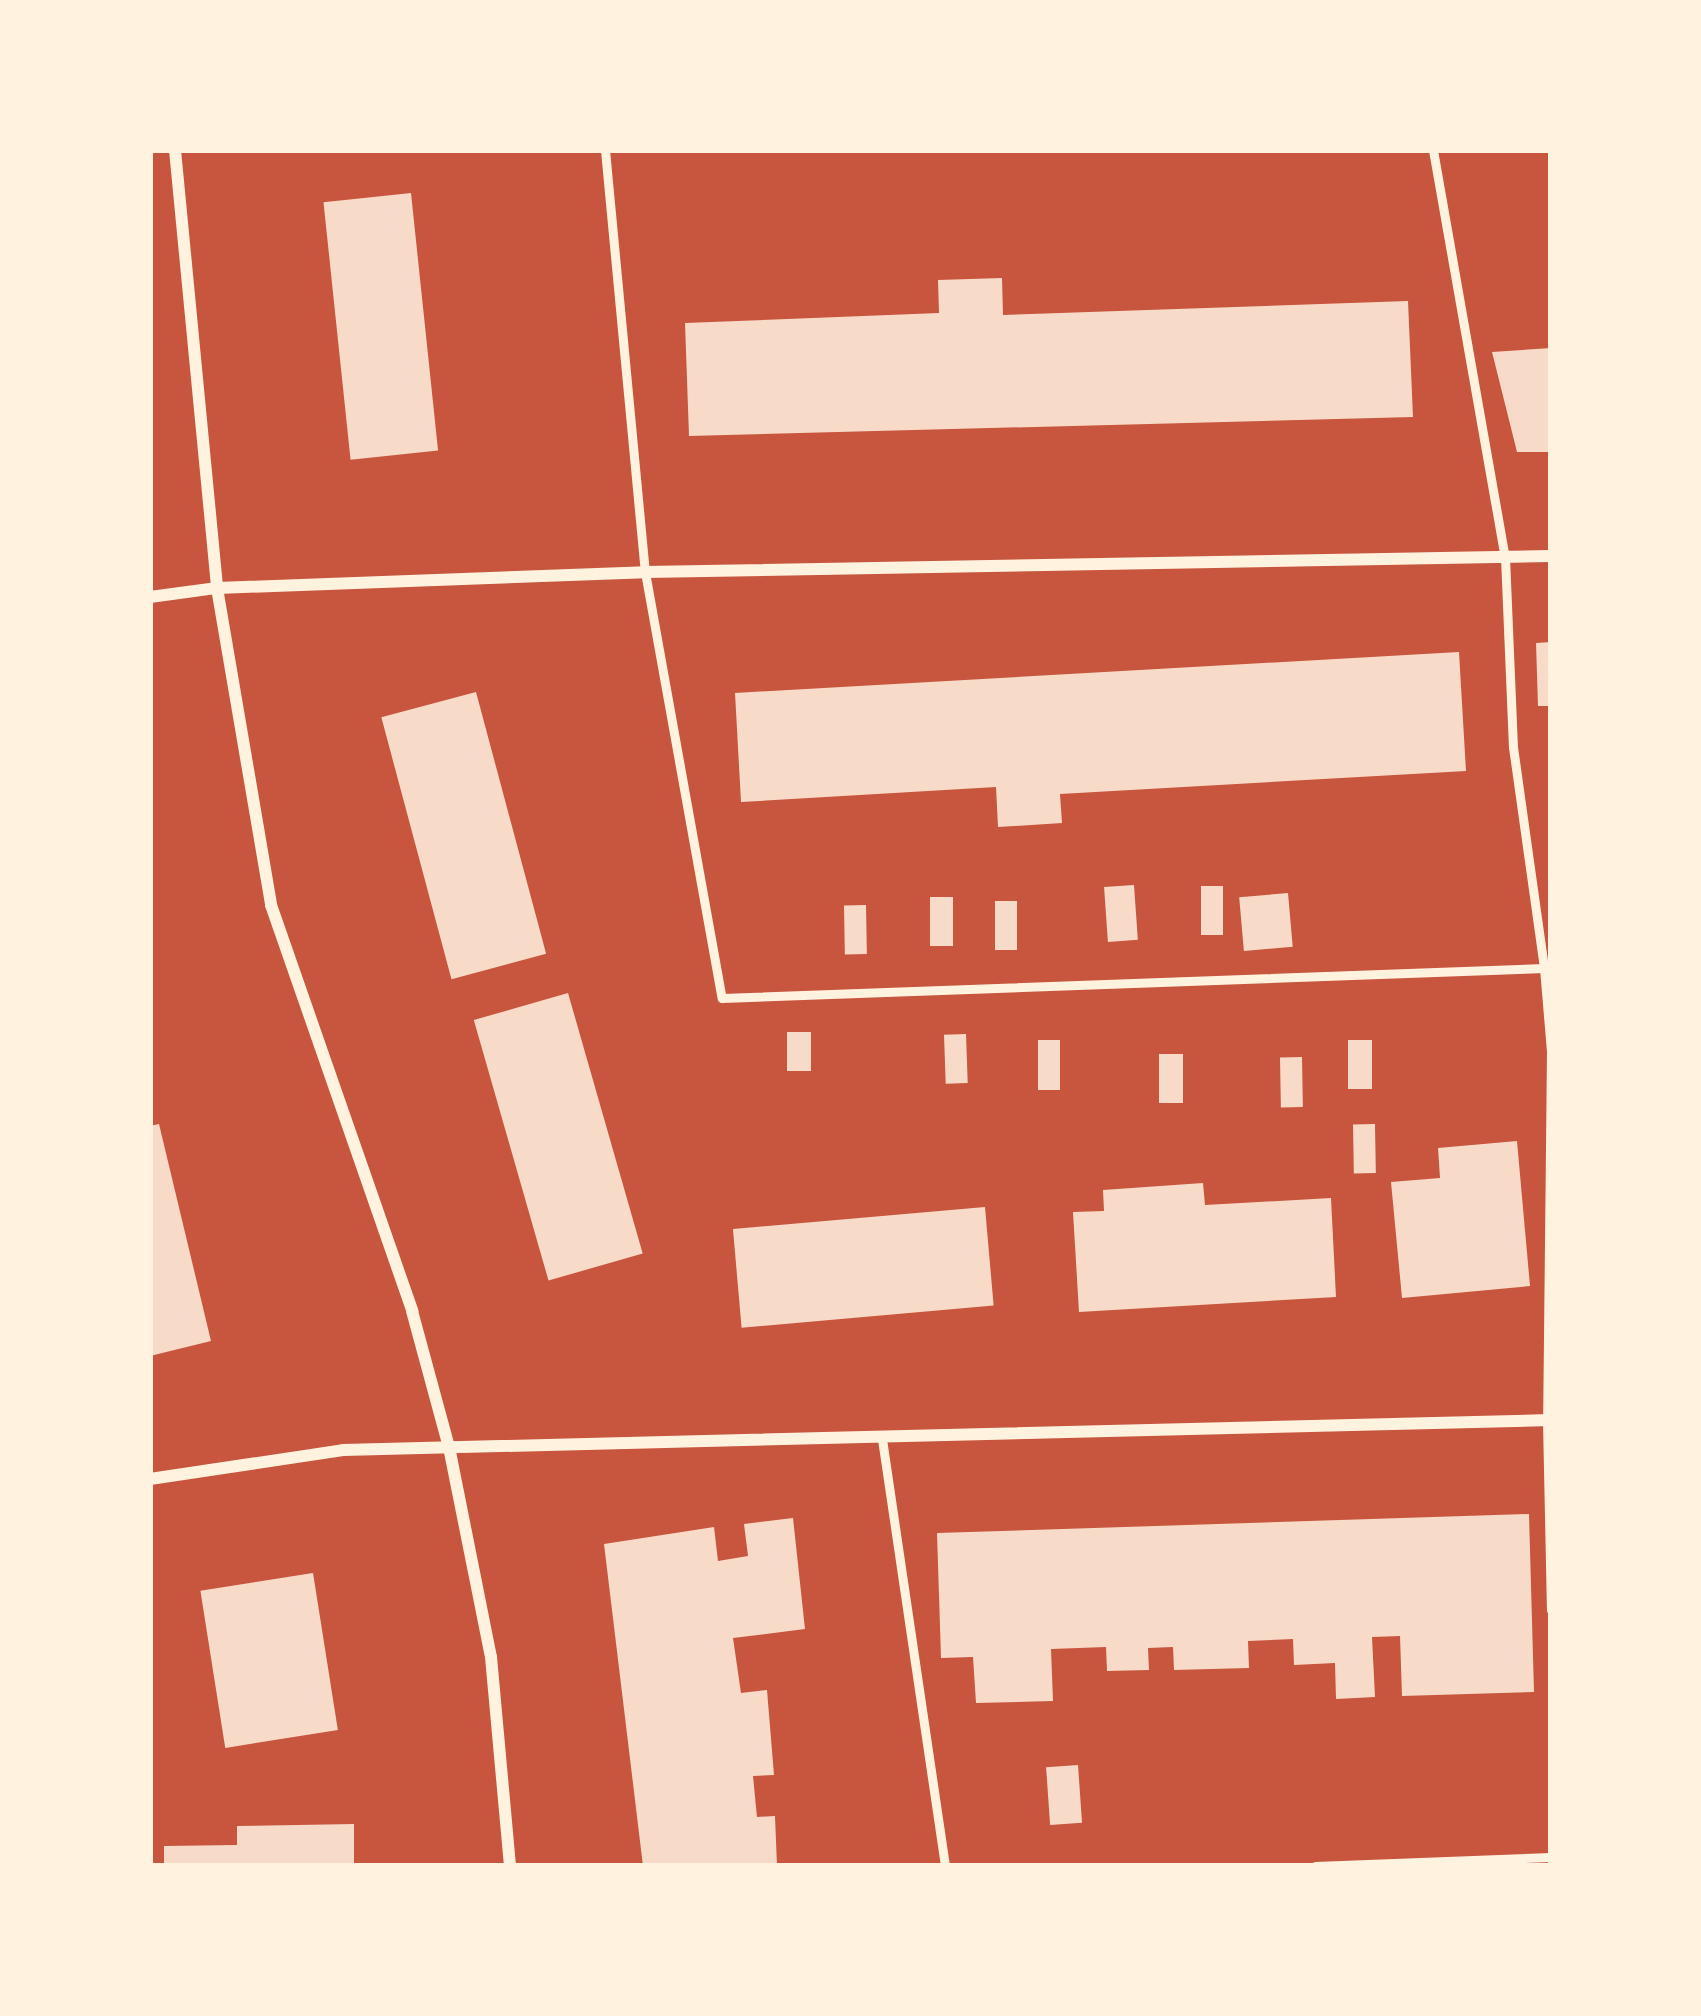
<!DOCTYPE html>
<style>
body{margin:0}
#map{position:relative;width:1701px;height:2016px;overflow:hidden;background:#c8553d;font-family:"PT Sans Narrow",sans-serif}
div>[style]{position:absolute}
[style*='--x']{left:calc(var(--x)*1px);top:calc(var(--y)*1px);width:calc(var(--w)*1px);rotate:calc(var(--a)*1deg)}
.building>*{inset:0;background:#f7dbc8;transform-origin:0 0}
.service>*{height:9px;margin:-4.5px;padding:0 4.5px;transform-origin:4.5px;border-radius:4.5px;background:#fff3e0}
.minor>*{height:12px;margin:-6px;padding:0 6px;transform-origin:6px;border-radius:6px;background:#fff3e0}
span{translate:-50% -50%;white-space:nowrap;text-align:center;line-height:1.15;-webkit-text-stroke:12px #fff3e0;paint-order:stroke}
.frame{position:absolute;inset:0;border:153px solid #fff3e0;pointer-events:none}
</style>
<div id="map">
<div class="building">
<i style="left:411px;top:193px;width:259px;height:88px;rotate:84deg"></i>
<i style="clip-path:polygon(1002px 278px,1003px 315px,1408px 301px,1413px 417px,689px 436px,685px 323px,939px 313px,938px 280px)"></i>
<i style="clip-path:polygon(1551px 348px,1551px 452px,1517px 452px,1492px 352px)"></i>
<i style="clip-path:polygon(1551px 642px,1551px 706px,1538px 706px,1536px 643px)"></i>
<i style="clip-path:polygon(1459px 652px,1466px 771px,1060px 794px,1062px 823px,998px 827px,996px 787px,741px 802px,735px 693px)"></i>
<i style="left:476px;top:692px;width:271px;height:98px;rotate:75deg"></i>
<i style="left:1134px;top:885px;width:55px;height:30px;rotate:86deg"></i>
<i style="left:1201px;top:886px;width:22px;height:49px"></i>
<i style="left:1288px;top:893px;width:54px;height:49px;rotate:85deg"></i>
<i style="left:953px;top:897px;width:49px;height:23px;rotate:90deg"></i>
<i style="left:995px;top:901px;width:22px;height:49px"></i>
<i style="left:866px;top:905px;width:49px;height:22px;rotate:89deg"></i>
<i style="left:568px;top:993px;width:271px;height:98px;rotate:74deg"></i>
<i style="left:787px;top:1032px;width:24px;height:39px"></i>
<i style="left:966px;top:1034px;width:49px;height:22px;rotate:88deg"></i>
<i style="left:1038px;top:1040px;width:22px;height:50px"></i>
<i style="left:1348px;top:1040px;width:24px;height:49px"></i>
<i style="left:1159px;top:1054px;width:24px;height:49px"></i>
<i style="left:1302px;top:1057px;width:50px;height:22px;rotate:89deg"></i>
<i style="clip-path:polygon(159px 1124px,211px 1341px,150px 1356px,150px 1126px)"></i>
<i style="left:1375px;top:1124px;width:49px;height:22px;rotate:89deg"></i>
<i style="clip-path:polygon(1517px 1141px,1530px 1286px,1402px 1298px,1391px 1182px,1440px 1178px,1438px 1148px)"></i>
<i style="clip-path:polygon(1203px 1183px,1205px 1205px,1331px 1198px,1336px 1297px,1079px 1312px,1073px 1212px,1104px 1211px,1103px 1190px)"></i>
<i style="left:985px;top:1207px;width:99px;height:253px;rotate:85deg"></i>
<i style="clip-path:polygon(1529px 1514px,1534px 1692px,1402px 1696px,1400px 1636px,1372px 1637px,1375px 1697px,1336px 1699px,1335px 1663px,1294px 1665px,1293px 1639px,1248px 1641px,1249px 1668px,1174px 1670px,1173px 1647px,1148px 1648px,1149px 1670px,1107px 1671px,1106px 1647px,1051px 1649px,1053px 1701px,976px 1703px,973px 1657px,941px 1658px,937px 1533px)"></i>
<i style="clip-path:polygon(793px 1518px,805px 1629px,733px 1638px,741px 1693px,767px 1690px,774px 1775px,753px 1776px,757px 1817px,775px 1816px,777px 1866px,643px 1866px,604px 1544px,714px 1527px,718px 1561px,748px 1556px,744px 1524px)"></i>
<i style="left:313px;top:1573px;width:159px;height:114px;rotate:81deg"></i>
<i style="left:1078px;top:1765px;width:58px;height:32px;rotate:86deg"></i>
<i style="clip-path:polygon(354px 1824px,354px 1866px,164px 1866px,164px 1846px,237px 1845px,237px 1826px)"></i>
</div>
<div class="service">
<i style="--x:605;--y:150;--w:424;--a:84.6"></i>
<i style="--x:645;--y:572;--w:433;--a:79.8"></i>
<i style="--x:722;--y:998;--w:823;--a:-2.09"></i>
<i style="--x:1433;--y:150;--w:413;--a:80"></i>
<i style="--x:1505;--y:557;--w:190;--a:87.6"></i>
<i style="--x:1513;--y:747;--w:223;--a:82"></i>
<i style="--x:1544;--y:968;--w:83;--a:85.2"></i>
<i style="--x:1551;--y:1051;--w:370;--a:90.6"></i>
<i style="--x:1547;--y:1421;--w:189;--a:88.8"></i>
<i style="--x:882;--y:1439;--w:432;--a:81.6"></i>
<i style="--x:1315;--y:1866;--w:236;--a:-2.2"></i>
</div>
<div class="minor">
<i style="--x:175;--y:150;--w:440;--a:84.5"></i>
<i style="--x:217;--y:588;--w:322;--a:80.3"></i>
<i style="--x:271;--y:905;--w:430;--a:70.8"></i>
<i style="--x:412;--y:1311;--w:141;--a:74.8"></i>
<i style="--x:449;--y:1447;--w:214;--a:78.7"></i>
<i style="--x:491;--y:1657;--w:210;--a:84.8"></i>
<i style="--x:150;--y:597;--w:68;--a:-7.7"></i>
<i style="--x:217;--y:588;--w:428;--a:-2.1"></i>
<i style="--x:645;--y:572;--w:906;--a:-1.01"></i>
<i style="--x:150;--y:1479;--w:195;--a:-8.5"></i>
<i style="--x:343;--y:1450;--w:1208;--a:-1.42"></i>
</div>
<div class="frame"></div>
</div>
